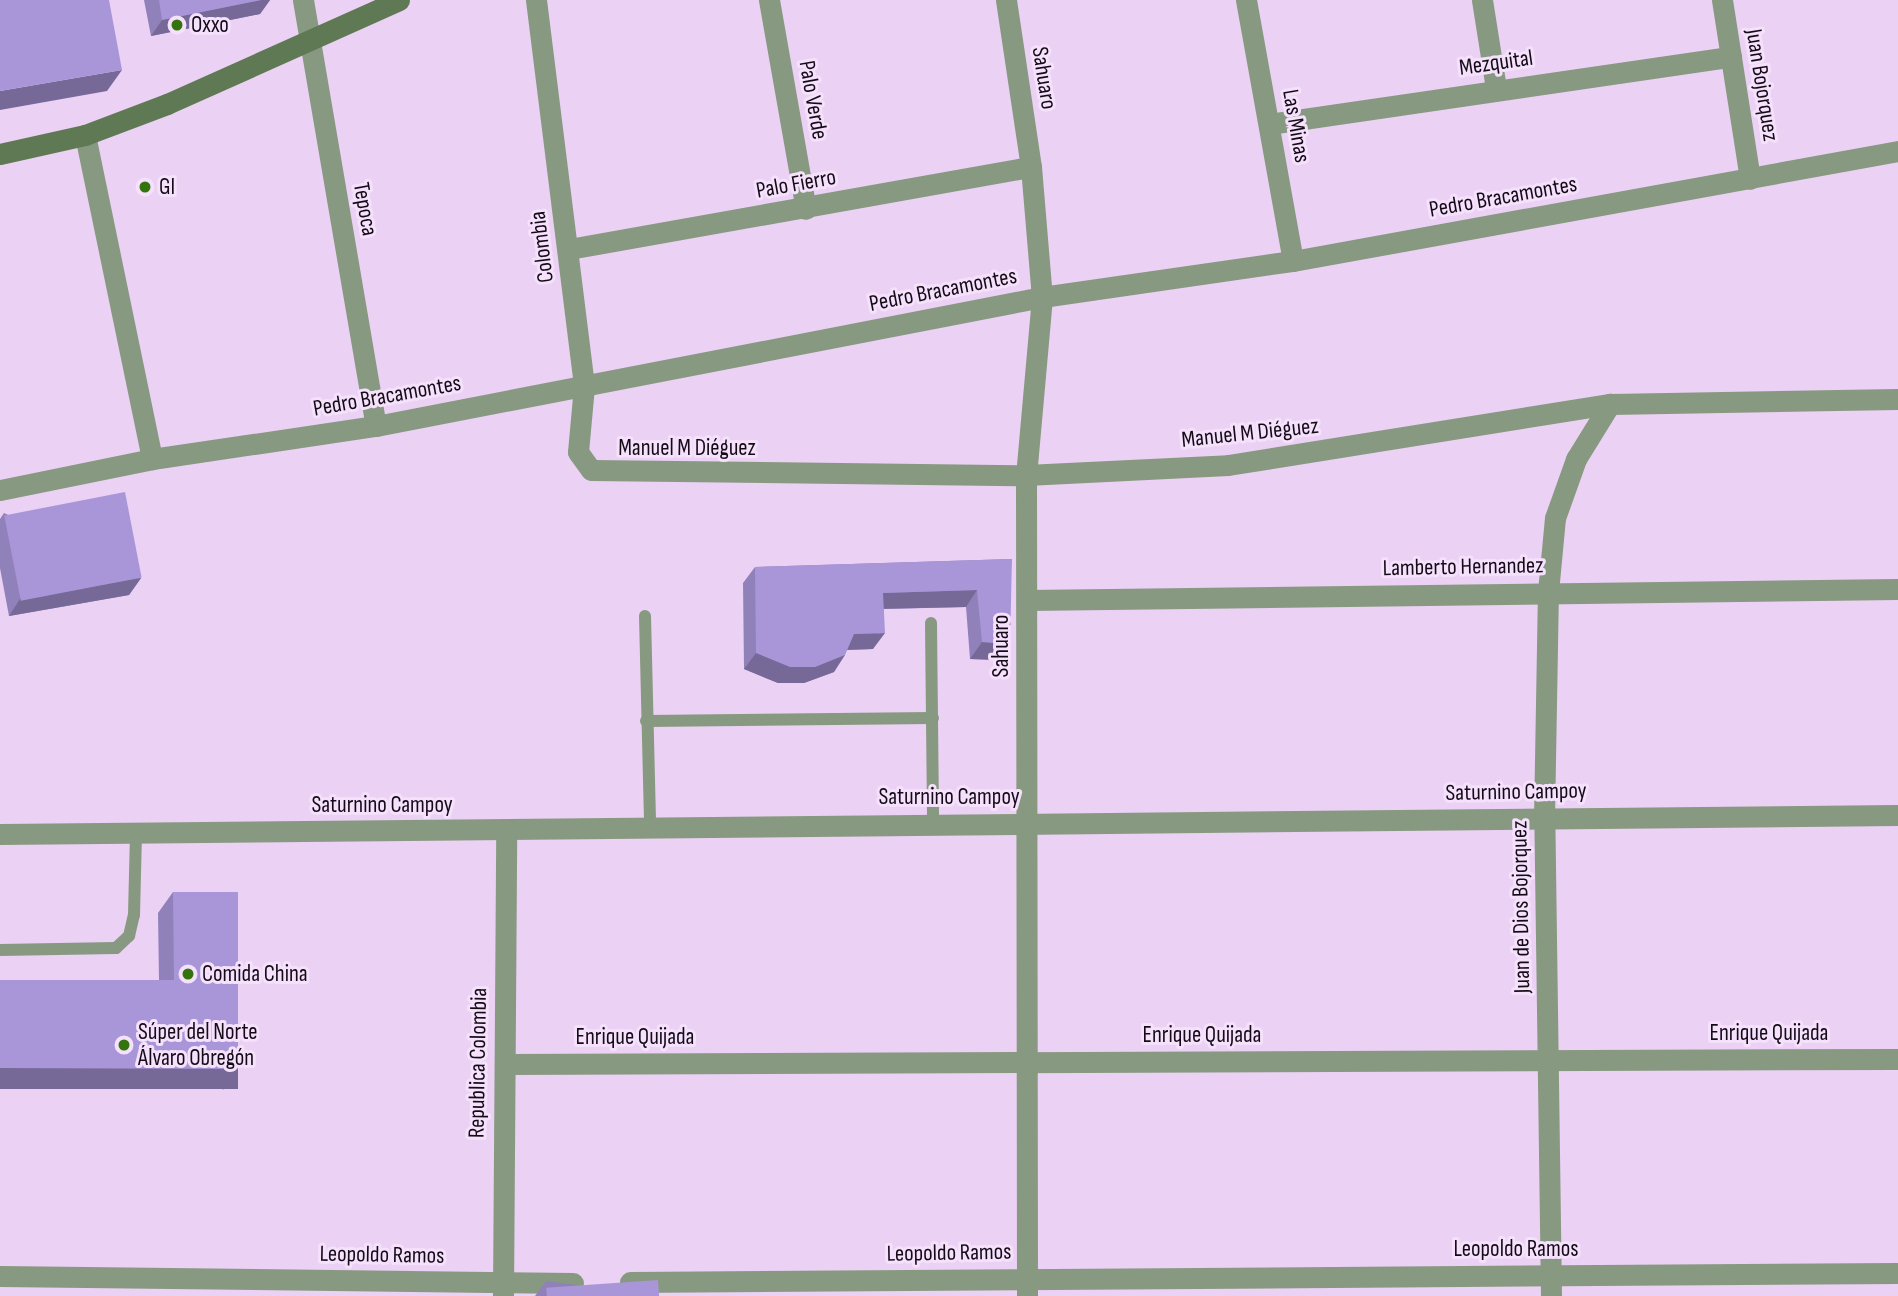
<!DOCTYPE html>
<meta charset="utf-8">
<style>
body{margin:0}
#map{position:relative;width:1898px;height:1296px;overflow:hidden;background:#ebd1f4;font-family:"Sofia Sans Condensed",sans-serif}
div>[style]{position:absolute}
[style*='--x']{left:calc(var(--x)*1px);top:calc(var(--y)*1px);width:calc(var(--w)*1px);rotate:calc(var(--a)*1deg)}
.lane>*{height:12px;margin:-6px;padding:0 6px;transform-origin:6px;border-radius:6px;background:#879980}
.street>*{height:21px;margin:-10.5px;padding:0 10.5px;transform-origin:10.5px;border-radius:10.5px;background:#879980}
.secondary>*{height:21px;margin:-10.5px;padding:0 10.5px;transform-origin:10.5px;border-radius:10.5px;background:#5e7953}
.wall>*{inset:0;background:#9181ba}
.shaded-wall>*{inset:0;background:#766997;transform-origin:0 0}
.building>*{inset:0;background:#a996d8;transform-origin:0 0}
.dots>*{width:19px;height:19px;translate:-50% -50%;box-sizing:border-box;border:4px solid #f5e1fc;border-radius:50%}
span{translate:-50% -50%;white-space:nowrap;text-align:center;line-height:1.15;-webkit-text-stroke:6px #f5e1fc;paint-order:stroke}
.poi-label{font-size:23px;color:#140b17}
.left{translate:0 -50%;text-align:left}
.street-label{font-size:23px;color:#140b17}
</style>
<div id="map">
<div class="lane">
<i style="--x:645;--y:616;--w:211;--a:88.6"></i>
<i style="--x:931;--y:623;--w:201;--a:89.4"></i>
<i style="--x:646;--y:721;--w:287;--a:-0.6"></i>
<i style="--x:0;--y:950;--w:116;--a:-1"></i>
<i style="--x:116;--y:948;--w:18;--a:-43"></i>
<i style="--x:129;--y:936;--w:22;--a:-77"></i>
<i style="--x:134;--y:915;--w:82;--a:-88.6"></i>
</div>
<div class="street">
<i style="--x:303;--y:0;--w:432;--a:80.3"></i>
<i style="--x:536;--y:0;--w:389;--a:82.9"></i>
<i style="--x:584;--y:386;--w:66;--a:95.2"></i>
<i style="--x:578;--y:452;--w:22;--a:54"></i>
<i style="--x:591;--y:470;--w:435;--a:0.7"></i>
<i style="--x:1026;--y:475;--w:202;--a:-2.8"></i>
<i style="--x:1228;--y:465;--w:387;--a:-9.1"></i>
<i style="--x:1610;--y:404;--w:288;--a:-1"></i>
<i style="--x:769;--y:0;--w:212;--a:80"></i>
<i style="--x:1006;--y:0;--w:169;--a:81.5"></i>
<i style="--x:1031;--y:167;--w:130;--a:85.2"></i>
<i style="--x:1042;--y:297;--w:179;--a:95.1"></i>
<i style="--x:1026;--y:475;--w:821;--a:89.93"></i>
<i style="--x:1246;--y:0;--w:265;--a:79.8"></i>
<i style="--x:1482;--y:0;--w:89;--a:81"></i>
<i style="--x:1722;--y:0;--w:181;--a:81.1"></i>
<i style="--x:1269;--y:124;--w:467;--a:-8.3"></i>
<i style="--x:85;--y:135;--w:331;--a:78.3"></i>
<i style="--x:569;--y:249;--w:469;--a:-10.1"></i>
<i style="--x:0;--y:490;--w:155;--a:-11.5"></i>
<i style="--x:152;--y:459;--w:226;--a:-8.4"></i>
<i style="--x:376;--y:426;--w:678;--a:-10.96"></i>
<i style="--x:1042;--y:297;--w:254;--a:-8.2"></i>
<i style="--x:1293;--y:261;--w:615;--a:-10.3"></i>
<i style="--x:1028;--y:600;--w:870;--a:-0.72"></i>
<i style="--x:0;--y:834;--w:1898;--a:-0.57"></i>
<i style="--x:505;--y:1064;--w:1393;--a:-0.21"></i>
<i style="--x:0;--y:1276;--w:573;--a:0.7"></i>
<i style="--x:630;--y:1282;--w:1268;--a:-0.41"></i>
<i style="--x:503;--y:1296;--w:466;--a:-89.6"></i>
<i style="--x:1551;--y:1296;--w:478;--a:-90.8"></i>
<i style="--x:1544;--y:818;--w:226;--a:-89"></i>
<i style="--x:1548;--y:592;--w:74;--a:-84.6"></i>
<i style="--x:1555;--y:518;--w:63;--a:-70.4"></i>
<i style="--x:1576;--y:459;--w:65;--a:-58.3"></i>
</div>
<div class="secondary">
<i style="--x:0;--y:154;--w:87;--a:-12.6"></i>
<i style="--x:85;--y:135;--w:88;--a:-20.7"></i>
<i style="--x:167;--y:104;--w:254;--a:-24.1"></i>
</div>
<div class="wall">
<i style="clip-path:polygon(144px 0,270px 0,260px 14px,151px 36px)"></i>
<i style="clip-path:polygon(4px 513px,141px 578px,129px 595px,9px 616px,0 568px,0 519px)"></i>
<i style="clip-path:polygon(1012px 559px,999px 660px,970px 659px,966px 607px,884px 609px,873px 649px,847px 650px,834px 672px,804px 683px,778px 683px,744px 669px,743px 583px,755px 567px)"></i>
<i style="clip-path:polygon(173px 892px,238px 1069px,223px 1090px,159px 980px,158px 913px)"></i>
<i style="clip-path:polygon(546px 1281px,659px 1296px,535px 1296px)"></i>
</div>
<div class="shaded-wall">
<i style="clip-path:polygon(261px 0,270px 0,260px 14px,151px 36px,162px 20px)"></i>
<i style="clip-path:polygon(122px 70px,107px 91px,0 110px,0 91px)"></i>
<i style="clip-path:polygon(141px 578px,129px 595px,9px 616px,20px 599px)"></i>
<i style="clip-path:polygon(977px 590px,966px 607px,872px 609px,883px 593px)"></i>
<i style="clip-path:polygon(885px 633px,873px 649px,842px 650px,854px 634px)"></i>
<i style="clip-path:polygon(982px 642px,1010px 644px,999px 660px,970px 659px)"></i>
<i style="clip-path:polygon(756px 653px,845px 655px,834px 672px,804px 683px,778px 683px,744px 669px)"></i>
<i style="left:0;top:1068px;width:238px;height:21px"></i>
</div>
<div class="building">
<i style="clip-path:polygon(0 0,109px 0,122px 70px,0 91px)"></i>
<i style="clip-path:polygon(159px 0,261px 0,162px 20px)"></i>
<i style="left:125px;top:492px;width:87px;height:123px;rotate:79deg"></i>
<i style="clip-path:polygon(1012px 559px,1010px 644px,982px 642px,977px 590px,883px 593px,885px 633px,854px 634px,845px 655px,815px 667px,790px 667px,756px 653px,755px 567px)"></i>
<i style="clip-path:polygon(173px 892px,238px 892px,238px 1069px,0 1068px,0 980px,174px 980px)"></i>
<i style="left:658px;top:1280px;width:16px;height:112px;rotate:86deg"></i>
</div>
<div class="dots">
<i style="left:177px;top:25px;background:#34740d"></i>
<i style="left:145px;top:187px;background:#34740d"></i>
<i style="left:188px;top:974px;background:#34740d"></i>
<i style="left:124px;top:1045px;background:#34740d"></i>
</div>
<div class="poi-label">
<span class="left" style="left:191px;top:25px">Oxxo</span>
<span class="left" style="left:159px;top:187px">GI</span>
<span class="left" style="left:202px;top:974px">Comida China</span>
<span class="left" style="left:138px;top:1045px">Súper del Norte<br>Álvaro Obregón</span>
</div>
<div class="street-label">
<span style="left:1496px;top:63px;rotate:-8deg">Mezquital</span>
<span style="left:1044px;top:78px;rotate:81deg">Sahuaro</span>
<span style="left:1762px;top:85px;rotate:81deg">Juan Bojorquez</span>
<span style="left:813px;top:100px;rotate:80deg">Palo Verde</span>
<span style="left:1296px;top:126px;rotate:80deg">Las Minas</span>
<span style="left:796px;top:184px;rotate:-10deg">Palo Fierro</span>
<span style="left:1503px;top:197px;rotate:-10deg">Pedro Bracamontes</span>
<span style="left:365px;top:209px;rotate:80deg">Tepoca</span>
<span style="left:542px;top:247px;rotate:-97deg">Colombia</span>
<span style="left:943px;top:290px;rotate:-11deg">Pedro Bracamontes</span>
<span style="left:387px;top:396px;rotate:-10deg">Pedro Bracamontes</span>
<span style="left:1250px;top:433px;rotate:-6deg">Manuel M Diéguez</span>
<span style="left:687px;top:448px">Manuel M Diéguez</span>
<span style="left:1463px;top:567px;rotate:-1deg">Lamberto Hernandez</span>
<span style="left:1001px;top:646px;rotate:-90deg">Sahuaro</span>
<span style="left:1516px;top:792px;rotate:-1deg">Saturnino Campoy</span>
<span style="left:949px;top:797px">Saturnino Campoy</span>
<span style="left:382px;top:805px">Saturnino Campoy</span>
<span style="left:1521px;top:907px;rotate:-91deg">Juan de Dios Bojorquez</span>
<span style="left:1769px;top:1033px">Enrique Quijada</span>
<span style="left:1202px;top:1035px">Enrique Quijada</span>
<span style="left:635px;top:1037px">Enrique Quijada</span>
<span style="left:478px;top:1063px;rotate:-89deg">Republica Colombia</span>
<span style="left:1516px;top:1249px">Leopoldo Ramos</span>
<span style="left:949px;top:1253px;rotate:-1deg">Leopoldo Ramos</span>
<span style="left:382px;top:1255px;rotate:1deg">Leopoldo Ramos</span>
</div>
</div>
